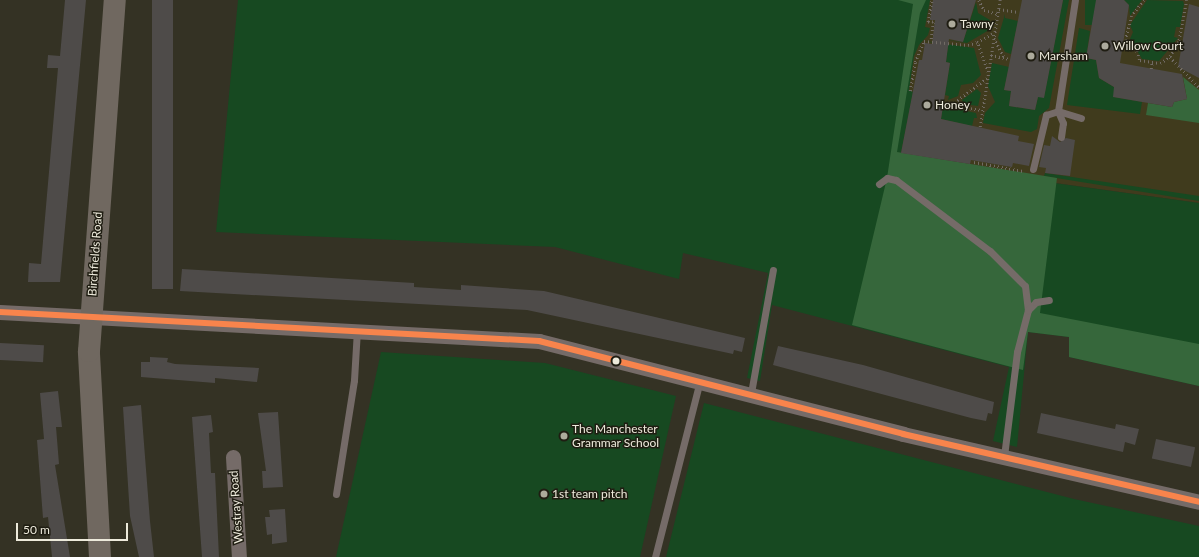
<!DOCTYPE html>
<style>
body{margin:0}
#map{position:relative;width:1199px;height:557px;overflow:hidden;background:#343224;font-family:Lato,sans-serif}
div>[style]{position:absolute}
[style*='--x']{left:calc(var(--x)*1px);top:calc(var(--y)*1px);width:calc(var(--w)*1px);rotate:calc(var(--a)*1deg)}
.built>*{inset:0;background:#403b1d}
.green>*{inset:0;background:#174921;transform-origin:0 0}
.forest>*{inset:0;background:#36673b}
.building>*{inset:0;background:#4e4b49;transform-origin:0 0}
.path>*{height:2.5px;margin-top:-1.25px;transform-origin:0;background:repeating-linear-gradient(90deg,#716b65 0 1px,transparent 0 4px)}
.lane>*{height:7px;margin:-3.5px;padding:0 3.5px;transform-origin:3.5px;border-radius:3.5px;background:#756b68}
.street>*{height:15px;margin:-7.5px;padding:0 7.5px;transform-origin:7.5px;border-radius:7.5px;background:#756b68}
.highway>*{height:22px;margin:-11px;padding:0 11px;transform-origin:11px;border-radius:11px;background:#706860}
.bus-1>*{height:6px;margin:-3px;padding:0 3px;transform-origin:3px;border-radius:3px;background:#f8844c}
.dots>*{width:11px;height:11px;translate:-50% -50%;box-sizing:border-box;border:2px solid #1f1d12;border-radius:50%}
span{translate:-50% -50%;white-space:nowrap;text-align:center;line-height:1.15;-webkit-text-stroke:3px #1f1d12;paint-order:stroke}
.poi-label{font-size:12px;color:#edeadb}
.left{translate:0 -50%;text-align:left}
.street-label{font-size:12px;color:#edeadb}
.scale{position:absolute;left:16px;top:523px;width:112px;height:18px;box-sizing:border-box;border:2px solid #edeadb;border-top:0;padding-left:5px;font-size:12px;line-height:14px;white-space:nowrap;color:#edeadb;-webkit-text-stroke:3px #1f1d12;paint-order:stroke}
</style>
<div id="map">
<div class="built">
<i style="clip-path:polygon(898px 0,1199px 0,1199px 203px,890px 160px)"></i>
</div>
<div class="green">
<i style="clip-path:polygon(238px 0,930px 0,925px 27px,930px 28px,928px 35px,919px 45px,914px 56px,909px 90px,913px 92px,901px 153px,892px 151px,988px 174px,1199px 203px,1199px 386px,1069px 357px,1069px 337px,1028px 332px,1017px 447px,993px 441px,1009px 367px,772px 305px,760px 381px,747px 378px,768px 273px,683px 253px,679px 279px,555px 247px,216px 232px)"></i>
<i style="clip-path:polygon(1063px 0,1069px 0,1049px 108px,1039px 116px,1037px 129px,1031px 132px,983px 123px,985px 113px,995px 102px,988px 86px,992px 63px,1009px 67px,1004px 90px,1011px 91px,1009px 106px,1035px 110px,1038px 97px,1044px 97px)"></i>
<i style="left:1085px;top:0;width:11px;height:25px"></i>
<i style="clip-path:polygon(1124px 0,1142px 0,1130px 16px,1129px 5px)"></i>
<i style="clip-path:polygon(1147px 0,1183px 1px,1184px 4px,1180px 27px,1176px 27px,1174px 37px,1178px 38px,1159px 61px,1142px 59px,1130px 39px,1133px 32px,1130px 25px)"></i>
<i style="clip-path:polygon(976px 2px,978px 13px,990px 20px,989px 30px,967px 43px,933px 38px,963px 42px)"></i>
<i style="clip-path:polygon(1005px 14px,1005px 18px,1018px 21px,1011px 54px,1005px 52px,998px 38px)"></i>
<i style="clip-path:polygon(1079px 28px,1090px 31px,1086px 58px,1096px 60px,1099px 78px,1114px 87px,1114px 97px,1142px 102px,1140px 114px,1067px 105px)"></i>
<i style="clip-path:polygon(925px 41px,974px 48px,981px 75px,973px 83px,961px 85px,958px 96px,948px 100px,949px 96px,945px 95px,950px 63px,946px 62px,948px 46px)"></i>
<i style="clip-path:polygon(977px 89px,981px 93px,978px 106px,964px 104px,962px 100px)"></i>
<i style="clip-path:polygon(943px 106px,976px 113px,977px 118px,974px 118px,972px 126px,941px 119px)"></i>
<i style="clip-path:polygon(1045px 173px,1199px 196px,1199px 201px,1044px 176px)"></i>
<i style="clip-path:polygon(381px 352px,545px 363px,676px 396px,640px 557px,336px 557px)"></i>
<i style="clip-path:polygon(704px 403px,1074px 499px,1199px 526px,1199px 557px,666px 557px)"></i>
</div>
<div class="forest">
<i style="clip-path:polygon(898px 0,926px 0,920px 13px,897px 152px,1057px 178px,1040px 313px,1199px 344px,1199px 386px,1069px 357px,1069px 337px,1028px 332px,1023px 370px,852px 325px,887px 178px,913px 4px)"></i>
<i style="clip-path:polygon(1183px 77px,1199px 90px,1199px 123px,1146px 115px,1148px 103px,1172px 107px,1174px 102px,1187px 99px)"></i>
</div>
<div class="building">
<i style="clip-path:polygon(65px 0,86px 0,60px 282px,28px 282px,29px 263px,41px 264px,58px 68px,47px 68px,48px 55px,60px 56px)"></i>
<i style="left:152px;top:0;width:21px;height:289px"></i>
<i style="clip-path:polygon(933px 0,976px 0,963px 42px,949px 39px,946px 62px,950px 63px,941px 119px,1019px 136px,1018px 141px,1034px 144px,1029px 166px,1013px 163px,1012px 167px,971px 160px,970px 164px,901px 153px,919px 60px,922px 60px,925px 43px,932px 44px,935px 20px,930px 20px)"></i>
<i style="clip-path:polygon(1022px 0,1063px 0,1044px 98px,1038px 97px,1035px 110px,1009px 106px,1011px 91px,1004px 90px)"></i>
<i style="clip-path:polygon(1096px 0,1124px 0,1129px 5px,1120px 63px,1182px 74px,1187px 99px,1174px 102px,1172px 107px,1113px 97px,1114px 87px,1099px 78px,1096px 60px,1086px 58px)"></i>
<i style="clip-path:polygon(1189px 4px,1199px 7px,1199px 78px,1178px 67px)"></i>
<i style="clip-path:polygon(1052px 136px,1060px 142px,1066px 138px,1075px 140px,1070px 176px,1045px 173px,1046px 168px,1039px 167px,1044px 145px,1050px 146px)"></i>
<i style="clip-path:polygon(182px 269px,414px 283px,414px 287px,461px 290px,461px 285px,544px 291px,745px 338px,742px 352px,734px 350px,733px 354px,527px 310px,180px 291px)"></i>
<i style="left:0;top:343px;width:44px;height:17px;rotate:3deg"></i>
<i style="clip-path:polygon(778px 346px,863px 365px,994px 402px,992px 414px,988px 413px,986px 421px,971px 418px,773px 365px)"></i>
<i style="clip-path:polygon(150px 357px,168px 358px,167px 362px,175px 364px,259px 368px,257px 382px,215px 378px,215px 383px,141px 377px,141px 362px,150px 362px)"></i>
<i style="clip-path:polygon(58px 391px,62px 427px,56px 427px,59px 464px,55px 465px,70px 557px,52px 557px,48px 517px,43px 518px,37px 440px,44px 439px,40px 393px)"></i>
<i style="clip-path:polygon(141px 405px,150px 521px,154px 557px,139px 557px,130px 516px,123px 407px)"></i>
<i style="clip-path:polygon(278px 412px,283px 487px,263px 488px,262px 471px,266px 471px,258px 413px)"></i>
<i style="clip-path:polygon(1041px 413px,1115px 429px,1116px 424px,1139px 429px,1135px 445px,1125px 442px,1123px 452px,1037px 433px)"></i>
<i style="clip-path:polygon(211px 415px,213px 432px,209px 433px,211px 473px,215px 473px,219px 557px,202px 557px,192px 417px)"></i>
<i style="left:1156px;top:439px;width:40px;height:20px;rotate:12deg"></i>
<i style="clip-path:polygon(285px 509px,287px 542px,272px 544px,272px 534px,267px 535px,265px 517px,270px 517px,269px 510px)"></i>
</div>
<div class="path">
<i style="--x:979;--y:0;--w:11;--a:63"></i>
<i style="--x:984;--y:10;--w:15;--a:16"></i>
<i style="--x:1144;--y:0;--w:20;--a:127"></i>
<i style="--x:1132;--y:16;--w:24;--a:105"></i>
<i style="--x:1126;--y:39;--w:16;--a:47"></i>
<i style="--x:1137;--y:51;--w:9;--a:72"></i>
<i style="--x:1140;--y:60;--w:20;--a:9"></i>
<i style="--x:1160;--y:63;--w:12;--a:-31"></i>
<i style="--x:1187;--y:0;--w:43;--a:100.8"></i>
<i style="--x:1179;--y:42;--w:17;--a:121"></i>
<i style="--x:1170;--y:57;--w:42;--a:46"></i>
<i style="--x:999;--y:9;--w:20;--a:9"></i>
<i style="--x:994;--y:38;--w:21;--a:62"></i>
<i style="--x:931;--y:39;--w:17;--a:-83"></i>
<i style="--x:933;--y:22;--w:5;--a:180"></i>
<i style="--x:928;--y:22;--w:22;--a:-80"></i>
<i style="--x:991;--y:55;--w:19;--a:12"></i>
<i style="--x:1151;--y:69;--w:7;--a:-82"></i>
<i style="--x:988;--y:72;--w:32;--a:-110"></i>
<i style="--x:977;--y:42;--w:19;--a:-28"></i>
<i style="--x:910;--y:91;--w:29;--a:-80"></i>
<i style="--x:915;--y:62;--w:23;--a:-67"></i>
<i style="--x:924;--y:41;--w:44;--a:5.2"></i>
<i style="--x:968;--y:45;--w:9;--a:-18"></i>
<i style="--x:943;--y:104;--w:39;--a:9"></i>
<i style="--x:951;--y:105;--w:45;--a:-36.9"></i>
<i style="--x:980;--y:127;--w:129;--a:-81.1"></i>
<i style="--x:974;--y:162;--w:50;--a:10.4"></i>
</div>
<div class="lane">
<i style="--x:1061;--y:137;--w:14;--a:-82"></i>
<i style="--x:1063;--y:123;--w:13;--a:-113"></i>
<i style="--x:1058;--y:111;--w:112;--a:-81.3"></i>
<i style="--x:1033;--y:169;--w:56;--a:-76.5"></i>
<i style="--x:1046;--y:115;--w:13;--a:-18"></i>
<i style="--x:1058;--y:111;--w:24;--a:17"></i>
<i style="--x:879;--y:184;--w:10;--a:-37"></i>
<i style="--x:887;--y:178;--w:9;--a:13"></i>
<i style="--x:896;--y:180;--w:118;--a:37.1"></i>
<i style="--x:990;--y:251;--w:49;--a:45"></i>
<i style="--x:1025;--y:286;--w:24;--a:83"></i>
<i style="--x:1028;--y:310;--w:43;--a:104.7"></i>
<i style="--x:1017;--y:352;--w:106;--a:97.1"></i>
<i style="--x:1028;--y:310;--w:11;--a:-45"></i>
<i style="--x:1036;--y:302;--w:13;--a:-9"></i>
<i style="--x:751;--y:393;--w:125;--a:-79.9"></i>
<i style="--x:336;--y:494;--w:115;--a:-81"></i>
<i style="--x:354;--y:380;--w:50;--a:-86.6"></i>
<i style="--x:655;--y:557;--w:183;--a:-75.7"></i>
</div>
<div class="street">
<i style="--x:0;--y:312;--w:540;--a:3.08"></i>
<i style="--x:539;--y:341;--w:376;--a:14.3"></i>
<i style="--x:903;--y:434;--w:304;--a:12.9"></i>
<i style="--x:233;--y:457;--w:100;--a:86.6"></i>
</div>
<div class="highway">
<i style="--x:100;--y:557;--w:206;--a:-93.1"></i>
<i style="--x:89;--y:351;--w:352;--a:-85.8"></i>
</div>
<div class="bus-1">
<i style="--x:0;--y:312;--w:540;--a:3.08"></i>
<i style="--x:539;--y:341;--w:376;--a:14.3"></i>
<i style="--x:903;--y:434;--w:304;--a:12.9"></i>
</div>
<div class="dots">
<i style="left:952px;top:24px;background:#acaa9b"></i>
<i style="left:1105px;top:46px;background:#acaa9b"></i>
<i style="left:1031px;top:56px;background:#acaa9b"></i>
<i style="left:927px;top:105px;background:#acaa9b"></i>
<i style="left:616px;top:361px;background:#edeadb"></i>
<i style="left:564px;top:436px;background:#acaa9b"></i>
<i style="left:544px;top:494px;background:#acaa9b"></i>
</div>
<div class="poi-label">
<span class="left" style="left:960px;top:24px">Tawny</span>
<span class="left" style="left:1113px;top:46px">Willow Court</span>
<span class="left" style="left:1039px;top:56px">Marsham</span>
<span class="left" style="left:935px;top:105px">Honey</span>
<span class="left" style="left:572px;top:436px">The Manchester<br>Grammar School</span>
<span class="left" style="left:552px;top:494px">1st team pitch</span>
</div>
<div class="street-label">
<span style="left:95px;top:254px;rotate:-86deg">Birchfields Road</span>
<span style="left:236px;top:507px;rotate:-94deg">Westray Road</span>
</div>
<div class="scale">50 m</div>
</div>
